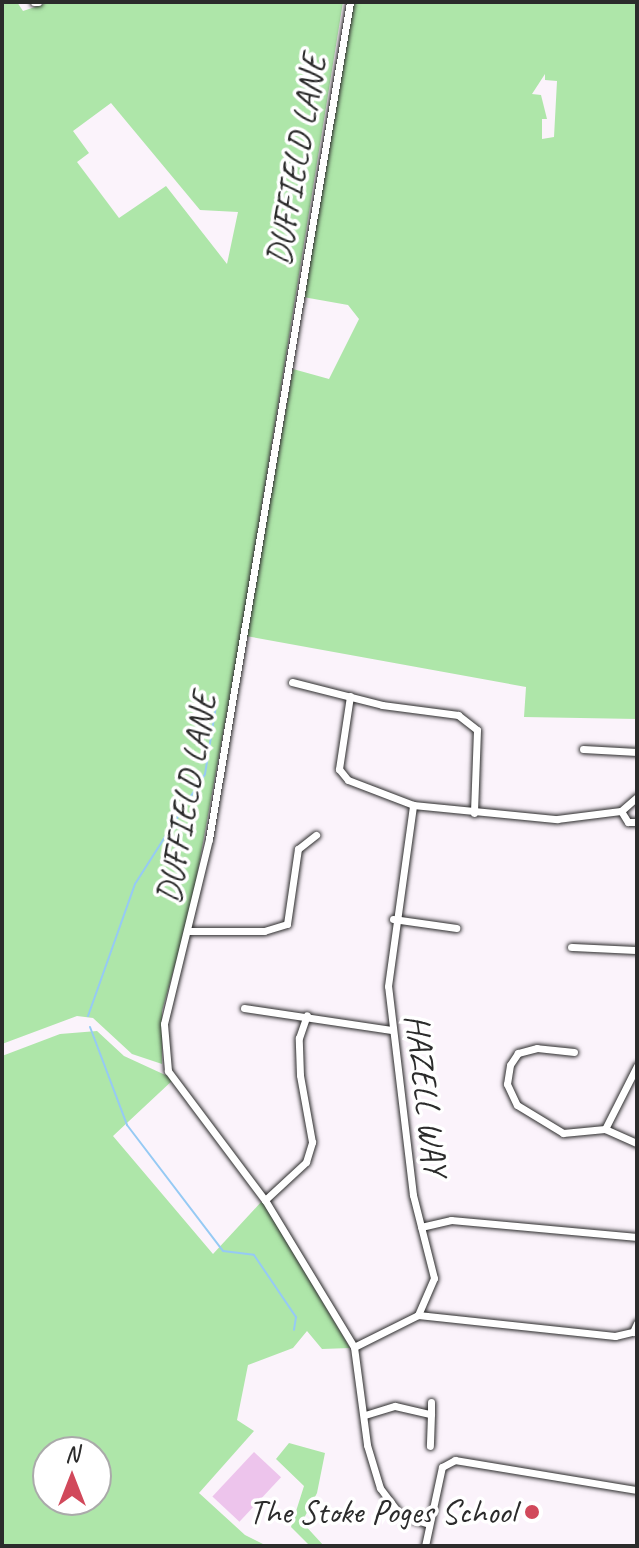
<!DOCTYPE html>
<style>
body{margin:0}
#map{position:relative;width:639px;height:1548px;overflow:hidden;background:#fbf3fb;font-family:Caveat,sans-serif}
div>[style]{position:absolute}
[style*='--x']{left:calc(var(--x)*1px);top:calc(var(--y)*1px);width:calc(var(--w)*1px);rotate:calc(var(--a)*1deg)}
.green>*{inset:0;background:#aee6a9}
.stream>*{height:2px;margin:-1px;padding:0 1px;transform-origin:1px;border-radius:1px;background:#96caf4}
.building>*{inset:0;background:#edc4ec;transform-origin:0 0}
.roads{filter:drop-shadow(0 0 2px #2b2b2b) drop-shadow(0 0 2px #2b2b2b)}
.minor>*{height:7px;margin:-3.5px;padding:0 3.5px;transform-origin:3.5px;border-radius:3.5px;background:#fff}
.dots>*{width:22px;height:22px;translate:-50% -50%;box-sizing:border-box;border:4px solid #fff;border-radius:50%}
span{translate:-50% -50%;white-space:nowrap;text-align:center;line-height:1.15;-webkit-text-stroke:7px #fff;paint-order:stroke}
.street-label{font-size:34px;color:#2b2b2b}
.poi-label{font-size:34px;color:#2b2b2b}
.right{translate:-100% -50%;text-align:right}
.frame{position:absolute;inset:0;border:4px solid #2b2b2b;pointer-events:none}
.north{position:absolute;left:32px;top:1436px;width:80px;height:80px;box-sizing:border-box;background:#fff;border:2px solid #aaa;border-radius:50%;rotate:0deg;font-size:22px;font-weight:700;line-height:32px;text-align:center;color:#2b2b2b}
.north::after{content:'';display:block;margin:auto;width:28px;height:36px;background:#d1495b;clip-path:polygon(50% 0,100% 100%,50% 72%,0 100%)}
</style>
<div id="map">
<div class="green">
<i style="clip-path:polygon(evenodd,2px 2px,17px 2px,23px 11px,50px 2px,343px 2px,239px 646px,191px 908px,162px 1011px,162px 1064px,132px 1054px,93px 1018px,77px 1016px,2px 1044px,2px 2px,111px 103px,200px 210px,238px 212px,227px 264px,166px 186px,119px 218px,77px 162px,89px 153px,73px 131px,111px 103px)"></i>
<i style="clip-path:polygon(evenodd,354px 2px,637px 2px,637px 719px,524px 717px,526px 687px,246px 636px,293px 369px,329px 379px,359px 319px,348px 305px,303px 297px,354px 2px,545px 74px,545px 80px,557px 81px,554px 137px,542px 139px,542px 119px,547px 119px,541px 95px,532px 94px,545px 74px)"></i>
<i style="clip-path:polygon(evenodd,97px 1031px,124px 1056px,174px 1079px,113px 1136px,213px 1254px,262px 1201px,350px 1348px,322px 1349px,307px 1331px,293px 1348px,248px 1365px,237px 1420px,254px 1431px,199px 1493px,245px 1535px,267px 1546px,2px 1546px,2px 1056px,60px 1034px,97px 1031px,48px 1452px,96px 1452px,96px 1500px,48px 1500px,48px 1452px)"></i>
<i style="clip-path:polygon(289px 1443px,325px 1453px,317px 1493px,302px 1522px,324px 1546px,310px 1546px,291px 1527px,304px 1486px,276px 1459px)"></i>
</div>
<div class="stream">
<i style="--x:88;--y:1016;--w:140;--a:-70.4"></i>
<i style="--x:135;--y:884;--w:130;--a:-57.5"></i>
<i style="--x:205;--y:774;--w:75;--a:-80.8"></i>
<i style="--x:90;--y:1027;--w:105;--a:69.3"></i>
<i style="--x:127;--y:1125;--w:158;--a:52.7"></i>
<i style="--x:223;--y:1251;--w:31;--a:7"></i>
<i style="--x:254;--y:1255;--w:75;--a:55.9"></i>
<i style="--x:296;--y:1317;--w:13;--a:99"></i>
</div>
<div class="building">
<i style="left:254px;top:1452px;width:37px;height:61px;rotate:43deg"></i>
</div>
<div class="roads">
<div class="minor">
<i style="--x:34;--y:2;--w:4;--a:0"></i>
<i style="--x:350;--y:2;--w:849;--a:99.56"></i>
<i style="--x:209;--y:839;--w:190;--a:103.7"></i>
<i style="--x:164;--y:1024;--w:47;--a:85.1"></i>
<i style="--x:168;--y:1071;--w:161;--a:53.1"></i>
<i style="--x:265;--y:1200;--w:172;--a:58.8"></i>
<i style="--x:354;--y:1347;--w:99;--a:82.4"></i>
<i style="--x:367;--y:1445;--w:45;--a:73.2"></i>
<i style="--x:380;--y:1488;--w:34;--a:53"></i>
<i style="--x:400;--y:1515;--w:27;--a:17"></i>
<i style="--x:292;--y:682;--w:93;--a:14.3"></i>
<i style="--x:382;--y:705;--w:77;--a:7.5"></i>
<i style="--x:458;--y:715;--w:24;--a:38"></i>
<i style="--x:477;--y:730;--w:83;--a:92.1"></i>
<i style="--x:350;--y:696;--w:74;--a:98.6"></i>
<i style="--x:339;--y:769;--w:14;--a:51"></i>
<i style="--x:348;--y:780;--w:70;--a:21"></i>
<i style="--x:413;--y:805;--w:145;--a:5.6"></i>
<i style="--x:557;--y:819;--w:64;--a:-7.1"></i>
<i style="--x:621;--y:811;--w:21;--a:-41"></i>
<i style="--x:583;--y:749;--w:54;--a:3.2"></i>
<i style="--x:621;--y:811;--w:13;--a:58"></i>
<i style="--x:628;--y:822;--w:9;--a:0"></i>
<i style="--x:393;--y:919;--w:64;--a:8.1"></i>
<i style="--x:188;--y:931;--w:76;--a:0"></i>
<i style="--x:264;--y:931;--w:24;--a:-17"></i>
<i style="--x:287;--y:924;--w:76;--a:-81.7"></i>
<i style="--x:298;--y:849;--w:23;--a:-38"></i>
<i style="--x:571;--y:947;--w:66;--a:2.6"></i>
<i style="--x:244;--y:1008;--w:149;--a:8.5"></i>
<i style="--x:574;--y:1052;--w:37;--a:-174"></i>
<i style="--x:537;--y:1048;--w:20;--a:165"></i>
<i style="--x:518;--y:1053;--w:14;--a:124"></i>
<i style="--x:510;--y:1065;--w:19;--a:99"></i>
<i style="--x:507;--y:1084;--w:23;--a:65"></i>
<i style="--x:517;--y:1105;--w:54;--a:31.3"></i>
<i style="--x:563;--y:1133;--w:42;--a:-5.4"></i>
<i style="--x:605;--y:1129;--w:71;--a:-63.1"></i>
<i style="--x:605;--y:1129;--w:35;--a:24"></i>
<i style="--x:265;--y:1200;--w:56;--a:-42.8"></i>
<i style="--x:306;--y:1162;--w:21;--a:-73"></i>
<i style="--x:312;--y:1142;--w:68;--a:-100.2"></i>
<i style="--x:300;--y:1075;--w:37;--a:-92"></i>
<i style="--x:299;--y:1038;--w:24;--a:-71"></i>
<i style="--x:421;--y:1227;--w:31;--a:-13"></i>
<i style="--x:451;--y:1220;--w:187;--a:5.2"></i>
<i style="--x:418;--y:1315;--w:198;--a:6.1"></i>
<i style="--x:615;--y:1336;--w:18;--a:-13"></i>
<i style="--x:633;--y:1332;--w:10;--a:-66"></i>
<i style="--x:354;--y:1347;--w:72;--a:-26.6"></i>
<i style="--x:418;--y:1315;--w:40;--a:-66.6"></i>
<i style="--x:434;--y:1278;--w:86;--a:-104.2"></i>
<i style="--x:413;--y:1195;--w:210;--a:-96.8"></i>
<i style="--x:388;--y:986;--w:183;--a:-82.1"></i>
<i style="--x:431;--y:1414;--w:12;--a:-90"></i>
<i style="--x:365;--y:1415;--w:31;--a:-17"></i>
<i style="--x:395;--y:1406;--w:37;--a:13"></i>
<i style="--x:431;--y:1414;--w:32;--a:92"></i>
<i style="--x:425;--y:1546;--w:81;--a:-77.9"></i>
<i style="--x:442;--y:1467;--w:15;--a:-28"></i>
<i style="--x:455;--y:1460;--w:184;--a:9.4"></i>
</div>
</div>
<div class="dots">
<i style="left:532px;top:1512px;background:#d1495b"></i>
</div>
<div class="street-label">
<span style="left:296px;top:160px;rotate:-80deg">DUFFIELD LANE</span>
<span style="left:186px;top:798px;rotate:-80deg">DUFFIELD LANE</span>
<span style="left:427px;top:1095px;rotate:83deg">HAZELL WAY</span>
</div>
<div class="poi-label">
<span class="right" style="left:516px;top:1512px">The Stoke Poges School</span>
</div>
<div class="frame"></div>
<div class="north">N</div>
</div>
